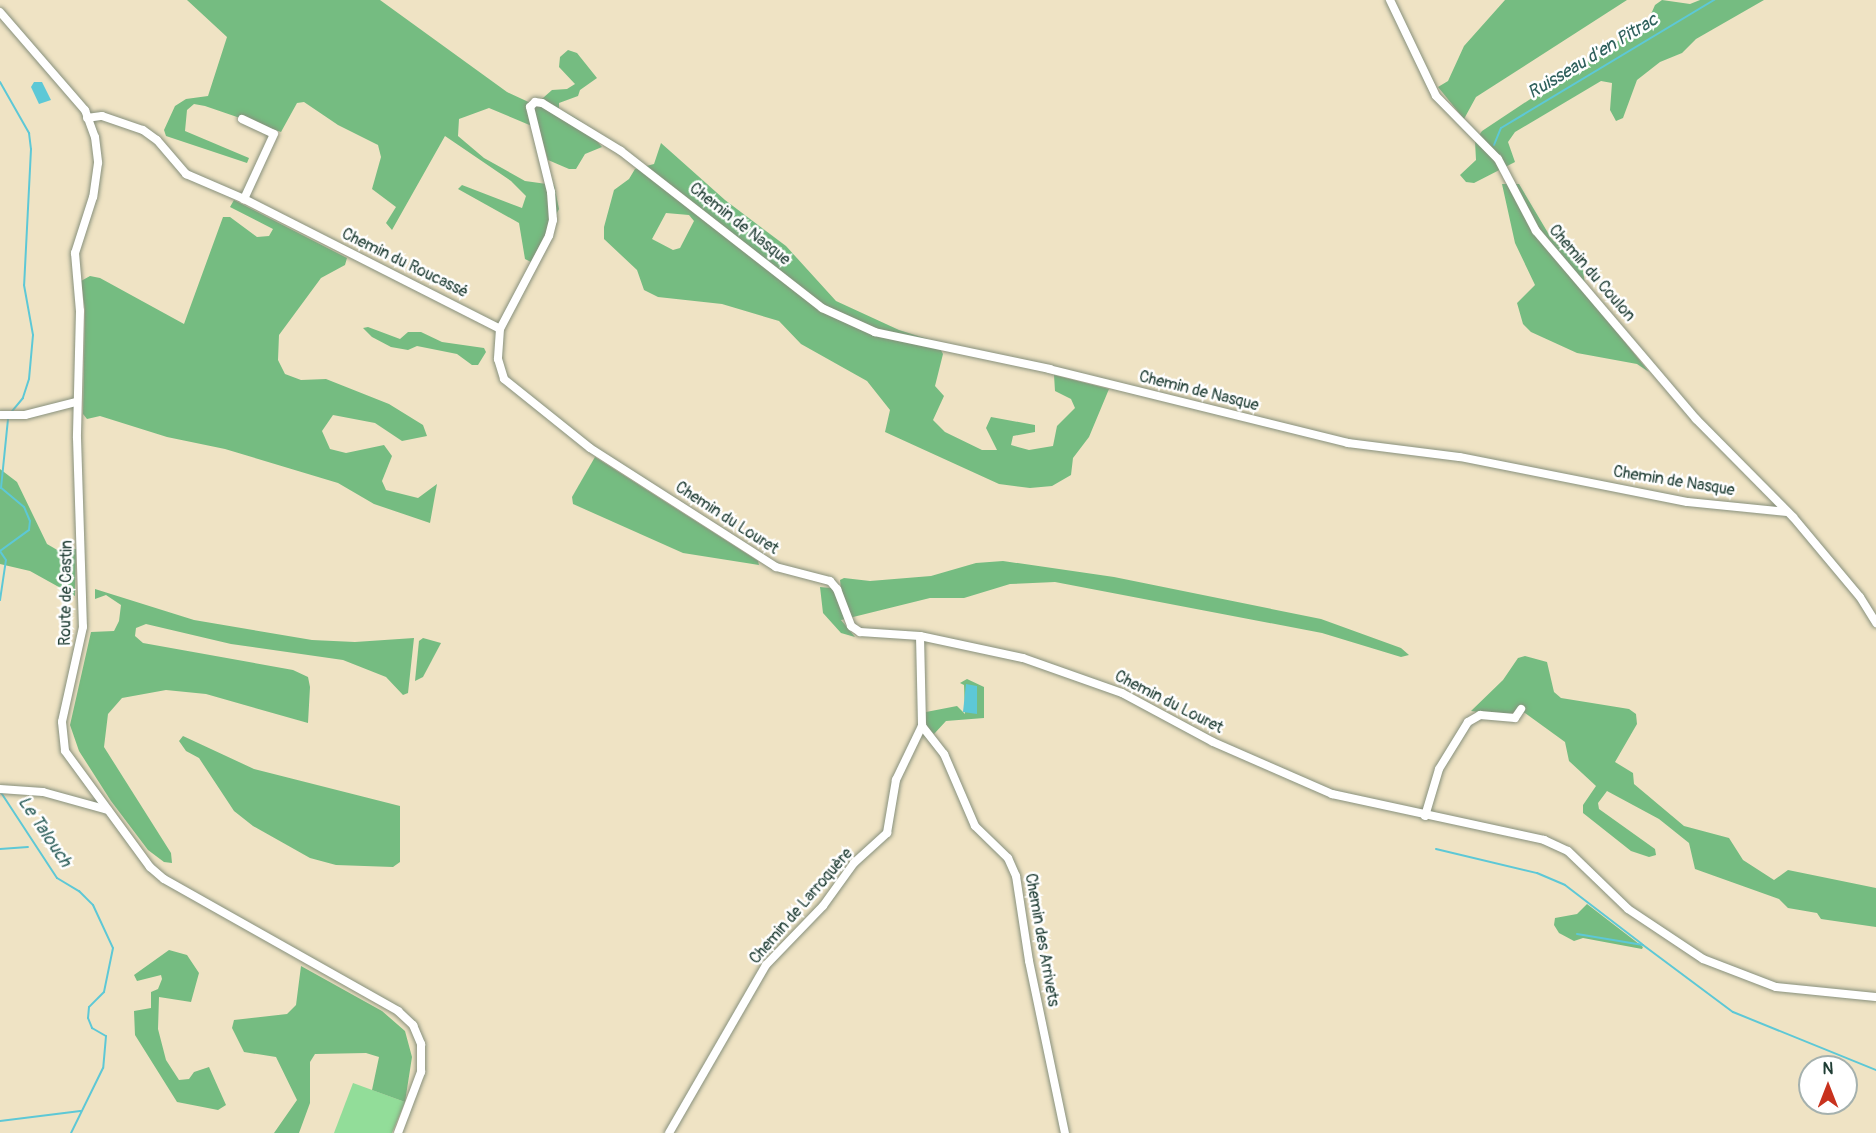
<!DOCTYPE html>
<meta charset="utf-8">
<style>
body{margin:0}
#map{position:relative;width:1876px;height:1133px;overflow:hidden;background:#efe3c4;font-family:Pangolin,sans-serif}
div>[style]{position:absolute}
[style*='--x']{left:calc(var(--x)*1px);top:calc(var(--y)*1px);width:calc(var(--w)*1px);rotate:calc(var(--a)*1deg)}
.green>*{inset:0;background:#92dd99}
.forest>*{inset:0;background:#75bc81}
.water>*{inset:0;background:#5dc8d6}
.stream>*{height:2px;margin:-1px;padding:0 1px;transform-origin:1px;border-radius:1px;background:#5dc8d6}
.roads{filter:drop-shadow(0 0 2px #87907c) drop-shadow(0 0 2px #87907c)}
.minor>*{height:8px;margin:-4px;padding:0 4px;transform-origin:4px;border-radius:4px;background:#fff}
span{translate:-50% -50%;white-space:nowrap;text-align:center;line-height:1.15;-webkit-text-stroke:5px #fff;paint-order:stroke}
.street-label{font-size:16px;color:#1f3d34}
.water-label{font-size:18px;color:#2e605c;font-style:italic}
.north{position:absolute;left:1798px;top:1055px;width:60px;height:60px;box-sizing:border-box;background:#fff;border:2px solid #a5b1ae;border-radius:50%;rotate:0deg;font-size:16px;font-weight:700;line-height:24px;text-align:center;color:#1f3d34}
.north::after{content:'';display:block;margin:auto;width:21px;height:27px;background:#c8321e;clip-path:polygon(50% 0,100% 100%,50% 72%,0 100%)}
</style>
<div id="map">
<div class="green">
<i style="clip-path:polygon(353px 1083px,405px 1102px,392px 1133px,334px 1133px)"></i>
</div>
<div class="forest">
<i style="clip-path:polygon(187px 0,380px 0,507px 92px,535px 105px,552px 90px,567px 89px,575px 84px,559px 67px,560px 57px,568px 50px,577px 53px,597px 78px,580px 90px,578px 96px,559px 103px,559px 109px,579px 120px,602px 147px,585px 154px,576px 169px,569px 169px,548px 160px,539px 129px,489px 108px,459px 119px,458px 136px,484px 158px,525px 181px,554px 185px,559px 209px,531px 262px,525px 259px,519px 223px,458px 189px,462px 185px,522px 208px,526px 196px,511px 181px,445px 136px,392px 230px,386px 223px,396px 207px,372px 189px,381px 157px,378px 145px,338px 125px,304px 102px,297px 103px,281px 132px,205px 106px,194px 104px,187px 110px,185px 131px,249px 158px,247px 163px,166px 136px,164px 130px,175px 106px,186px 99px,208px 96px,227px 37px)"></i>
<i style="clip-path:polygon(1505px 0,1627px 0,1476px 97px,1464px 119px,1438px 87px,1448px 81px,1464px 46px)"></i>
<i style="clip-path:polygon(1662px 0,1690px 4px,1700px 0,1764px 0,1696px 39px,1682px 53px,1660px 62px,1637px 80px,1623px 118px,1616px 121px,1610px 110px,1612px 83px,1601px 81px,1515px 132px,1508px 142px,1515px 162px,1474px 183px,1466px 182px,1460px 175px,1476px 160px,1475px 141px,1482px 131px,1648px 21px,1655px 5px)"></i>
<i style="clip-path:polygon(evenodd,661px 143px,725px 200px,786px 246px,836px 301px,899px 330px,937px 342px,943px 354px,935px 386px,944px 396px,933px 420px,945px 432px,982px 450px,997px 450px,986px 428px,991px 417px,1035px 425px,1035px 432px,1013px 436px,1011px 445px,1029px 450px,1053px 446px,1057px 426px,1075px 408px,1071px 399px,1055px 391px,1054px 375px,1109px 389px,1089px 437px,1073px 458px,1071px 475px,1052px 486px,1030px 488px,999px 484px,885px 432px,890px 410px,867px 381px,801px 344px,779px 321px,722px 304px,658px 297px,644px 290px,637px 270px,604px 239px,604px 227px,614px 190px,629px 179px,635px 169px,654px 164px,661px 143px,666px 213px,689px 215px,694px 221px,680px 248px,673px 250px,652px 239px,666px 213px)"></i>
<i style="clip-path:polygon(1502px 184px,1519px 184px,1551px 238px,1583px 269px,1586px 294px,1649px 372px,1637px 364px,1577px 353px,1531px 332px,1523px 324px,1517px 303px,1535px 285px,1515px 243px)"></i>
<i style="clip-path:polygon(234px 200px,347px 258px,345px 265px,321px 278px,279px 335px,278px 360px,285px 374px,301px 380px,326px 379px,389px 404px,423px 425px,427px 436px,402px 441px,375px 423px,333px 415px,322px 431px,330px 449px,346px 453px,384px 445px,392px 456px,382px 481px,386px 490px,418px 498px,437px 484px,430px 523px,374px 504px,338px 483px,225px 449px,167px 437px,100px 416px,87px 419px,83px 414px,85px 310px,81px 281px,90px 276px,100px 278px,184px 324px,223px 217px,230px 217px,257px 237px,269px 236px,273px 229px,230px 207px)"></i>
<i style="clip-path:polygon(368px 327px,400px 339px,408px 332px,421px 332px,442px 342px,484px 348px,486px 352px,478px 365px,472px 365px,457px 354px,417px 346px,408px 350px,391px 347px,372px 337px,363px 328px)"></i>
<i style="clip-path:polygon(595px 457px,758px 561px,759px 565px,683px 553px,573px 504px,572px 497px)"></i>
<i style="clip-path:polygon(0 469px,17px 482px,47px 544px,59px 551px,76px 549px,75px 596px,30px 571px,0 564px)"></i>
<i style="clip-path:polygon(1003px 561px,1114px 577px,1321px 619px,1401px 648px,1409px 655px,1401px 657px,1322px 633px,1055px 582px,1010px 584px,964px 598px,930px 598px,841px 620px,855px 637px,841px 633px,823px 613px,820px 587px,841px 589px,840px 580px,844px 578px,870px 581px,931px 576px,976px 563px)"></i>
<i style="clip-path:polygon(95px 589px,194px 620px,312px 640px,355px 642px,414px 638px,408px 693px,403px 695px,386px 677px,343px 660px,231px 644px,146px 624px,136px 628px,135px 636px,143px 643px,293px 670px,308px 677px,310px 687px,308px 723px,206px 694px,166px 690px,122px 698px,108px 714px,104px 747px,171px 853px,172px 863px,164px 862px,148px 850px,111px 801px,79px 751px,70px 725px,91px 632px,114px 631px,119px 621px,121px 605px,106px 595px,95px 599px)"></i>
<i style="clip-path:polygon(423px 638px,441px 643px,423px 677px,415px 681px,419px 641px)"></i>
<i style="clip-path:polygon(1525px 656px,1547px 662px,1554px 692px,1561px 698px,1629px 709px,1636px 714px,1637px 724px,1615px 762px,1633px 773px,1634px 784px,1684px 826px,1729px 838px,1743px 860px,1774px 880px,1788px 870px,1876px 888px,1876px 927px,1821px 919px,1817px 913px,1788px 908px,1779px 899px,1695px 869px,1689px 843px,1659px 819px,1607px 791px,1598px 803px,1599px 809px,1655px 849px,1656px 855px,1649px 857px,1631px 851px,1583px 813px,1583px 805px,1596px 786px,1569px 761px,1565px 742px,1525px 713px,1516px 711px,1508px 716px,1471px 711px,1503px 680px,1518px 658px)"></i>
<i style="clip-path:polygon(967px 679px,984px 687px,984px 718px,946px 721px,934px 734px,926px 727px,926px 712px,957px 706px,965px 714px,964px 685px,960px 683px)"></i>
<i style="clip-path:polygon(183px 736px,254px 769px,400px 806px,400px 862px,393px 867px,336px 865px,310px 858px,253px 826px,234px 811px,199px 758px,186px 751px,179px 741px)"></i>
<i style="clip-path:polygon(1587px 904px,1643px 947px,1642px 949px,1583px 938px,1574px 941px,1559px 933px,1554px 925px,1555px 918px,1577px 914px)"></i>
<i style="clip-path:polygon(169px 950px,187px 955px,199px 973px,191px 1002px,159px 997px,158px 1029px,166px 1060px,179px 1080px,189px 1079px,194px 1072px,209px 1067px,226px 1105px,218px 1110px,177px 1102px,135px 1035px,134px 1011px,151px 1008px,151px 992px,158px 989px,162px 979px,161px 975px,137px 981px,134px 975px)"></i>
<i style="clip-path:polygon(301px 966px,382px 1011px,405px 1031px,412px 1057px,405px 1102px,372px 1090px,379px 1057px,366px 1053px,315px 1054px,310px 1062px,310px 1103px,299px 1133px,274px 1133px,297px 1100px,276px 1057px,244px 1052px,232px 1028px,234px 1020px,287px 1014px,296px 1005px)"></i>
</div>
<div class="water">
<i style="clip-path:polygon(34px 82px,42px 82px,51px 100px,39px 104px,31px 87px)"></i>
<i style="clip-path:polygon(966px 684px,977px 686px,977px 714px,963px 712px)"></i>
</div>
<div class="stream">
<i style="--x:0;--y:82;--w:59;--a:60.4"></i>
<i style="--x:29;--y:133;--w:16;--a:83"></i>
<i style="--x:31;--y:149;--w:136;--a:92.9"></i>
<i style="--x:24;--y:285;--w:51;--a:79.8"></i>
<i style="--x:33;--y:335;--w:44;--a:95.2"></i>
<i style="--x:29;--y:379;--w:20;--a:108"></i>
<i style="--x:23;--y:398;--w:17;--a:130"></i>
<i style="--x:1494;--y:145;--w:18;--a:-68"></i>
<i style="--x:1501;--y:128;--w:249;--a:-31"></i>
<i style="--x:0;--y:600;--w:40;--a:-81.5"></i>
<i style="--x:6;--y:560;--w:11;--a:-124"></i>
<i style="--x:0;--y:551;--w:36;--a:-36"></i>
<i style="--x:29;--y:530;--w:9;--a:-84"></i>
<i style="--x:30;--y:521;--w:15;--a:-113"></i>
<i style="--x:24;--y:507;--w:30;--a:-140"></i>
<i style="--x:1;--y:488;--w:69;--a:-84.2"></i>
<i style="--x:0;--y:791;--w:104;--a:56.8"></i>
<i style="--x:57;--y:878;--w:26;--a:31"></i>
<i style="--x:79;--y:891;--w:20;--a:45"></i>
<i style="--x:93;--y:905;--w:47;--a:65.1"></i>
<i style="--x:113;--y:948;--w:45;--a:101.6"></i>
<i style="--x:104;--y:992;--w:21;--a:135"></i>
<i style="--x:89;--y:1007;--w:11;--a:95"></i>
<i style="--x:88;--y:1018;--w:11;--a:68"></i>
<i style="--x:92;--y:1028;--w:16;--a:30"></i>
<i style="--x:106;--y:1036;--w:32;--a:95"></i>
<i style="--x:103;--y:1068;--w:72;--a:116.2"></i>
<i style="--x:0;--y:849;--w:28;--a:-4"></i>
<i style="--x:1436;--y:849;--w:104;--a:13.4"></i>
<i style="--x:1537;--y:873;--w:30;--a:23"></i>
<i style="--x:1565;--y:885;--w:97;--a:37.5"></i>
<i style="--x:1577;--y:934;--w:67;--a:9.5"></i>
<i style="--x:1643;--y:945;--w:112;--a:36.7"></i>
<i style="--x:1733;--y:1012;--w:154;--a:22.1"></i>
<i style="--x:0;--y:1121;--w:81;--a:-7.1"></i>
</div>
<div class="roads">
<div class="minor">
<i style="--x:1390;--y:0;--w:106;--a:64.4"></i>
<i style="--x:1436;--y:96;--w:88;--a:45.5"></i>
<i style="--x:1498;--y:159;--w:81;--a:62.2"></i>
<i style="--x:1536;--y:231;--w:247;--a:49.6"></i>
<i style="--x:1696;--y:419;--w:138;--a:45.3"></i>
<i style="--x:1793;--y:517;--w:104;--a:50.1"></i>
<i style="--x:1860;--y:597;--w:31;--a:58"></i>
<i style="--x:0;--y:12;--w:130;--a:49.1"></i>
<i style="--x:85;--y:110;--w:29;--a:70"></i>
<i style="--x:95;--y:137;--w:26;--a:83"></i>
<i style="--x:98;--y:163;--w:34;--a:98"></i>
<i style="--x:93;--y:197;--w:59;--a:107.8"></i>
<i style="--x:75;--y:253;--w:58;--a:85.1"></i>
<i style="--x:80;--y:311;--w:127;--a:91.4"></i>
<i style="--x:77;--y:438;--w:189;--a:88.2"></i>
<i style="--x:83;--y:627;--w:97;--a:102.5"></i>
<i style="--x:62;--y:722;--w:29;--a:84"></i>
<i style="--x:65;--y:751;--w:144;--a:53.8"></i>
<i style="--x:150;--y:867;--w:18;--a:41"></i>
<i style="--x:164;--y:879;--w:269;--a:29.4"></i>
<i style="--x:398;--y:1011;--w:21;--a:43"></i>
<i style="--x:413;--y:1025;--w:21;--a:67"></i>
<i style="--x:421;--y:1044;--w:28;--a:90"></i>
<i style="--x:421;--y:1072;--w:65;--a:110.7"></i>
<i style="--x:87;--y:118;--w:15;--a:-8"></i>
<i style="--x:102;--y:116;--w:43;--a:18.9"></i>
<i style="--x:143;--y:130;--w:17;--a:36"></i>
<i style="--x:157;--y:140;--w:45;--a:49.5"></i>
<i style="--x:186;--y:174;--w:63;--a:23.3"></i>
<i style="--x:244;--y:199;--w:287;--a:26.9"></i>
<i style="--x:242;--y:119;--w:35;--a:25"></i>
<i style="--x:274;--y:134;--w:72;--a:114.8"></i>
<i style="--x:0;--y:415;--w:25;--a:0"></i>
<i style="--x:25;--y:415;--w:53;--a:-14.3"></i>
<i style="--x:1787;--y:512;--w:100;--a:-174.3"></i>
<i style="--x:1687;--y:502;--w:232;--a:-168.8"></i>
<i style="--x:1459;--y:457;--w:112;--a:-172.8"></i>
<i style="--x:1348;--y:443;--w:307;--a:-166.1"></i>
<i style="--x:1050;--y:369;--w:179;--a:-168.1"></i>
<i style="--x:875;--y:332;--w:58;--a:-155.6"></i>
<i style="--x:822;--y:308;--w:255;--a:-142"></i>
<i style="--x:621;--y:151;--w:92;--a:-148.7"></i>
<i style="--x:542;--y:103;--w:7;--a:-172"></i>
<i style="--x:535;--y:102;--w:7;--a:135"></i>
<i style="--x:530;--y:107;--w:88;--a:76.1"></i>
<i style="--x:551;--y:192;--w:28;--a:86"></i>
<i style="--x:553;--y:220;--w:16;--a:104"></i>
<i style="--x:549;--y:236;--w:105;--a:117.8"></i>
<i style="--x:500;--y:329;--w:30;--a:94"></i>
<i style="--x:498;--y:359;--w:21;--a:73"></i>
<i style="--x:504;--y:379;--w:110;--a:38.7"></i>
<i style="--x:590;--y:448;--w:221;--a:32.6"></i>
<i style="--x:776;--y:567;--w:56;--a:14.5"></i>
<i style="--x:830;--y:581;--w:11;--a:49"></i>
<i style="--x:837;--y:589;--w:40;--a:69"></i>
<i style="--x:851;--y:626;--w:11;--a:34"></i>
<i style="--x:860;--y:632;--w:60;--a:3.8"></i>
<i style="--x:920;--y:636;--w:105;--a:12.1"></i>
<i style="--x:1023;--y:658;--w:105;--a:19.5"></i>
<i style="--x:1122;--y:693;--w:103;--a:28.3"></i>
<i style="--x:1213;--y:742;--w:130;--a:23.6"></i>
<i style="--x:1332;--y:794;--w:217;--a:12.2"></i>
<i style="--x:1544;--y:840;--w:26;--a:25"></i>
<i style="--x:1568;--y:851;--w:83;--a:44"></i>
<i style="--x:1628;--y:909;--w:90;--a:33.7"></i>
<i style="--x:1703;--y:959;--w:78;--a:21"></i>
<i style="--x:1776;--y:987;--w:100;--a:5.7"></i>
<i style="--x:920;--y:636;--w:90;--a:88.7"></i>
<i style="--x:922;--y:726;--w:36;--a:52"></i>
<i style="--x:944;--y:754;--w:78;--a:66.7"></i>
<i style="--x:975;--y:826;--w:46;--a:44.1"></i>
<i style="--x:1008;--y:858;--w:20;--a:66"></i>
<i style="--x:1016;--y:876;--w:86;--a:81.3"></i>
<i style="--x:1029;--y:961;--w:176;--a:78.2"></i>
<i style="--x:0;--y:789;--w:43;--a:4"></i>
<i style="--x:43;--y:792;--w:67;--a:15.5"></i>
<i style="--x:1425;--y:816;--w:49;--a:-73.4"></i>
<i style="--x:1439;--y:769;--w:55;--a:-58.3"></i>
<i style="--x:1468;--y:722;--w:14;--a:-30"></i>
<i style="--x:1480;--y:715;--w:35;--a:5"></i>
<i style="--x:1515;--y:718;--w:11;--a:-56"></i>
<i style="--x:669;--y:1133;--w:194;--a:-60"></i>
<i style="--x:766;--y:965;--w:82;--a:-46"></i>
<i style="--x:823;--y:906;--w:53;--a:-54.2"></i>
<i style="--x:854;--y:863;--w:45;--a:-42.3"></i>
<i style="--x:887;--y:833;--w:54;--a:-80.4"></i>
<i style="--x:896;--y:780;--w:60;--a:-64.3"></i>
</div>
</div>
<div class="street-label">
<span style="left:740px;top:224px;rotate:38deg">Chemin de Nasque</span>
<span style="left:405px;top:263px;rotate:26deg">Chemin du Roucassé</span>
<span style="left:1592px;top:273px;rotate:49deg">Chemin du Coulon</span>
<span style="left:1199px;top:391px;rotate:14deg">Chemin de Nasque</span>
<span style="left:1674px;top:481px;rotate:9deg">Chemin de Nasque</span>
<span style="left:727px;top:518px;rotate:33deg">Chemin du Louret</span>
<span style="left:66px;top:593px;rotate:-89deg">Route de Castin</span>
<span style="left:1169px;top:702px;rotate:27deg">Chemin du Louret</span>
<span style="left:801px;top:906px;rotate:-49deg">Chemin de Larroquère</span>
<span style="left:1042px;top:940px;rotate:80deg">Chemin des Arrivets</span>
</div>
<div class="water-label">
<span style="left:1593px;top:57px;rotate:-31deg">Ruisseau d'en Pitrac</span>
<span style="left:44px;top:832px;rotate:56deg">Le Talouch</span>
</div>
<div class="north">N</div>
</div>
